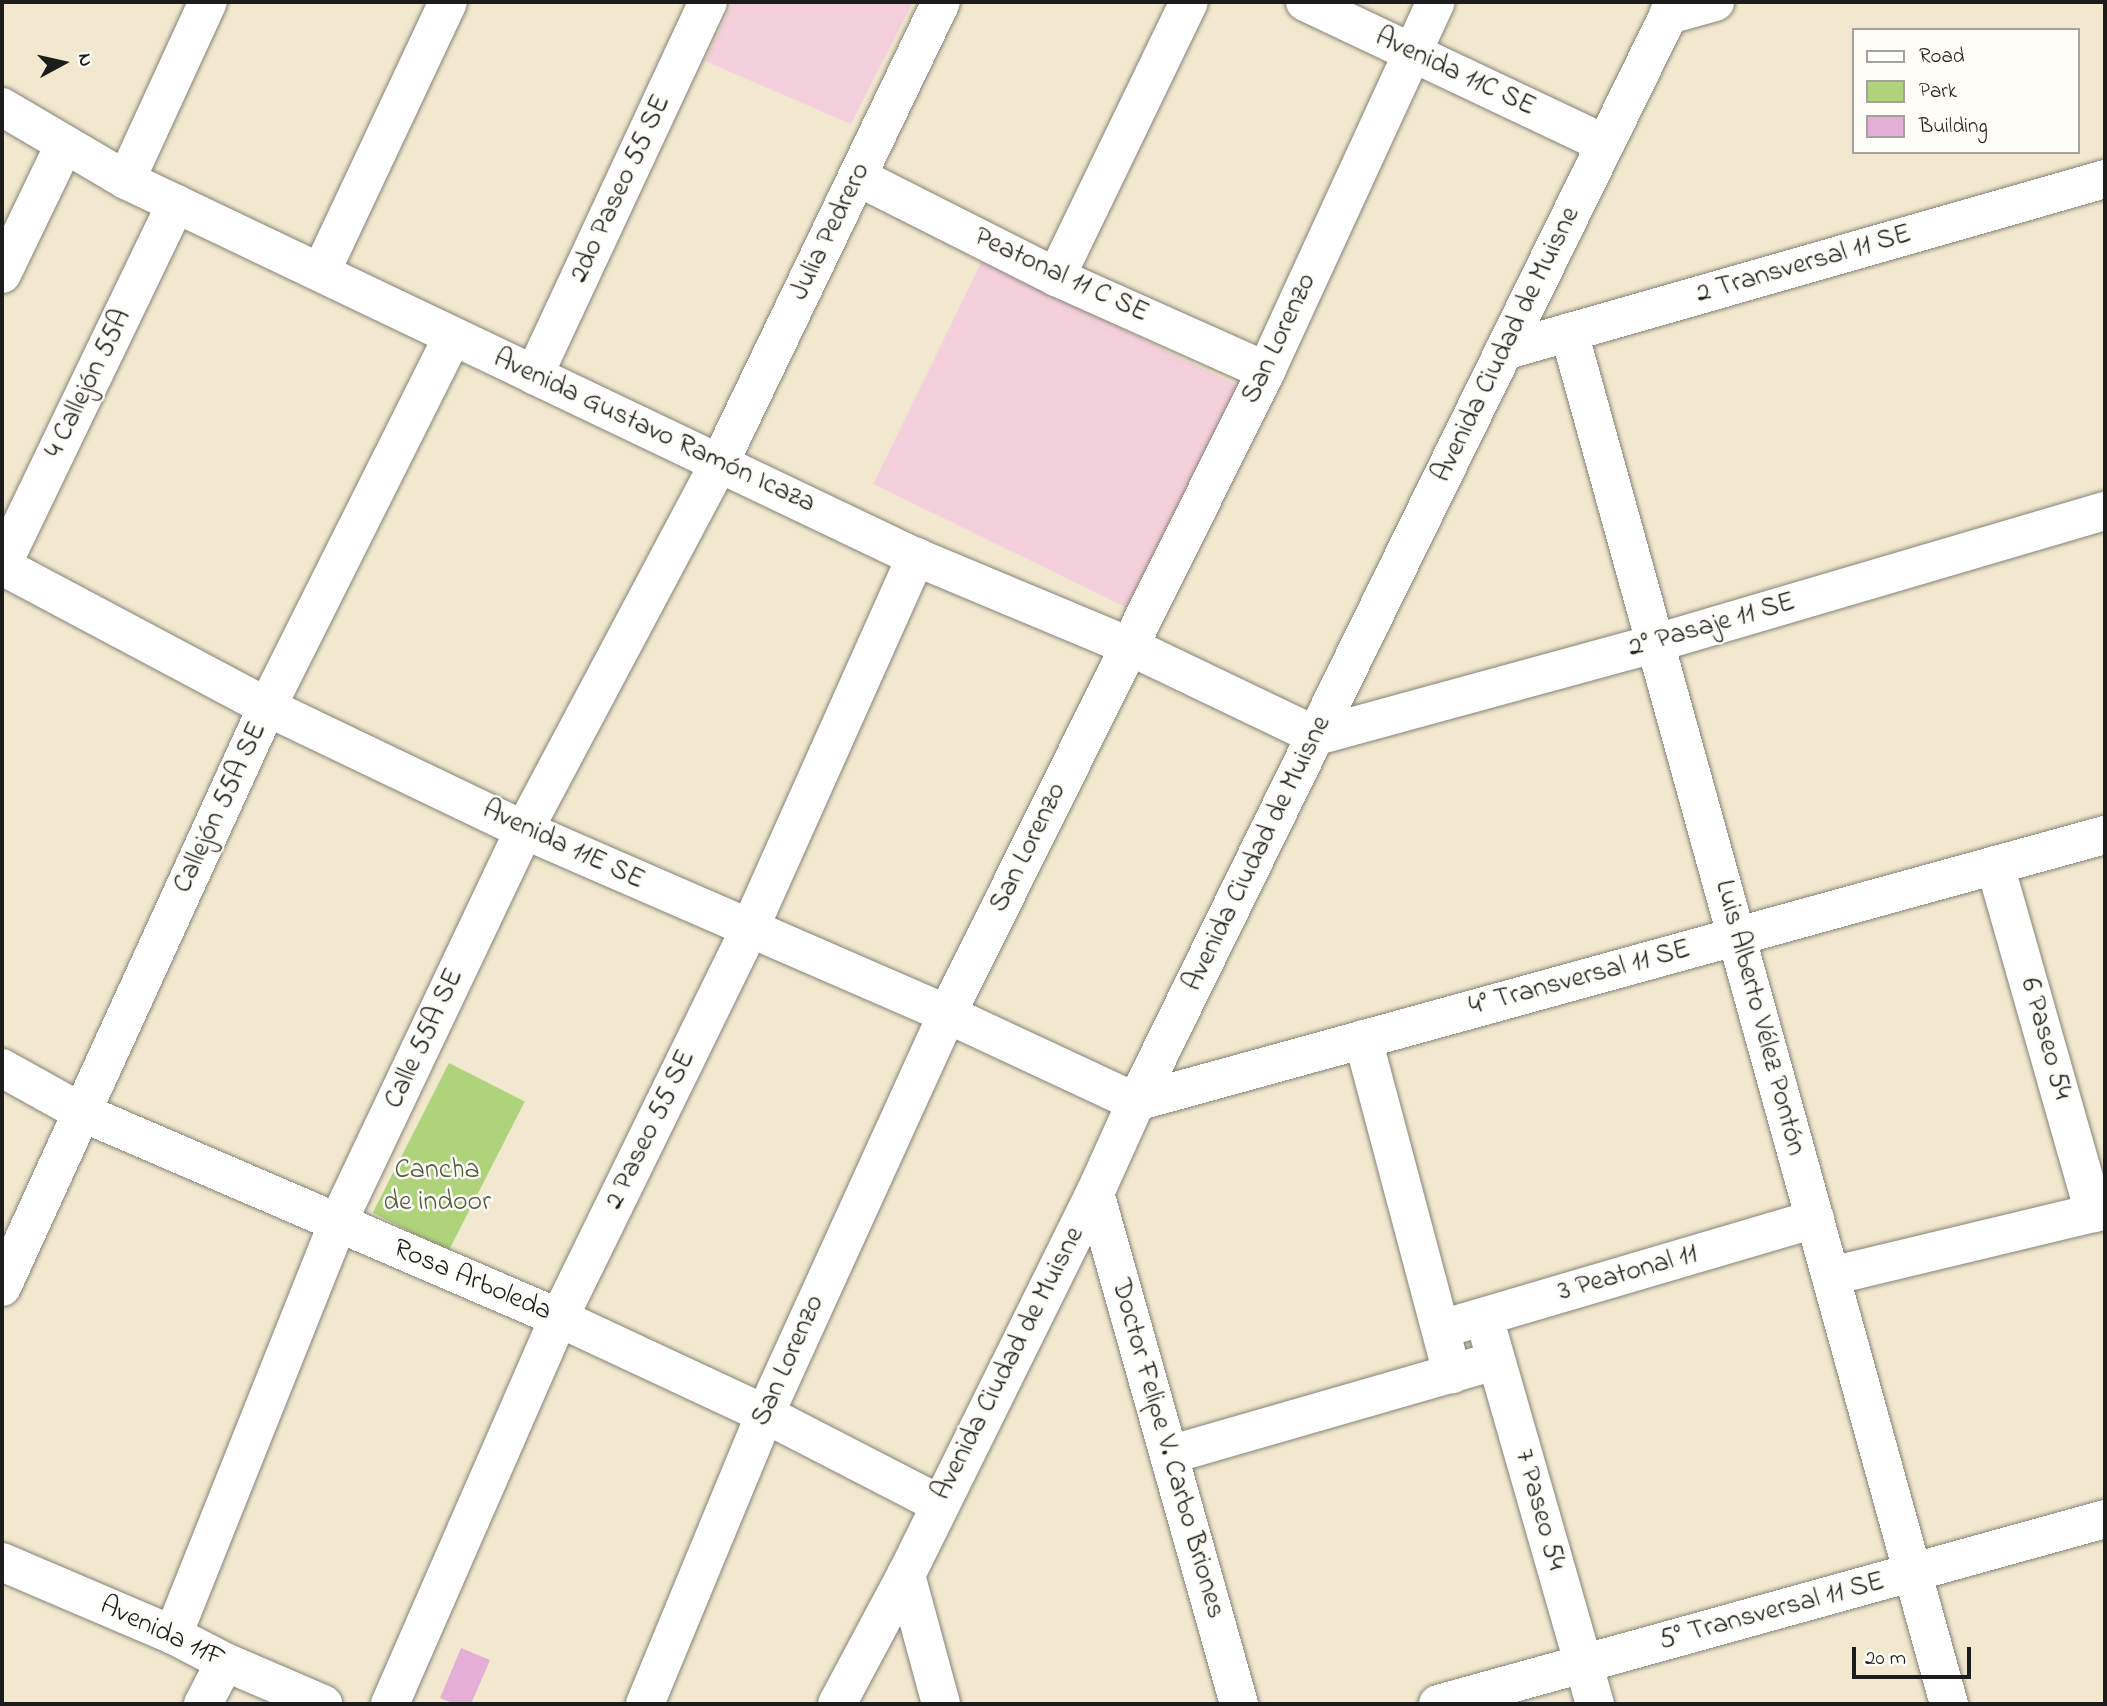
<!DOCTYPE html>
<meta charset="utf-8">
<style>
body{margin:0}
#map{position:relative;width:2107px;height:1706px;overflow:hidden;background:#f1e8cf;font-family:"Indie Flower",sans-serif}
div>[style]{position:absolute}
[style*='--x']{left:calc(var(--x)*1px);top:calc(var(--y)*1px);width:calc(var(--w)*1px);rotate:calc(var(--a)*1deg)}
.built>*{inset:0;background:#f4cfdc;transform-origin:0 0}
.green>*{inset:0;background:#afd37b;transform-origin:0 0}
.building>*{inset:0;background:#e4aed6}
.roads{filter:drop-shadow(0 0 2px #868276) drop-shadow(0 0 2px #868276)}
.minor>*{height:38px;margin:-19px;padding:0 19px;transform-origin:19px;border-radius:19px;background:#fff}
span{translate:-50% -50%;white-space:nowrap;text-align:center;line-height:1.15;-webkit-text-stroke:5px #fdfcf7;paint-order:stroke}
.street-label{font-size:28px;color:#1c1c1c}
.park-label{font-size:28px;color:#4f5c3d}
.frame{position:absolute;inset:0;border:4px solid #1c1c1c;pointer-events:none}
.legend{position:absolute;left:1852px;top:28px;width:228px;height:126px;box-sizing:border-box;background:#fdfcf7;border:2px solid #a3a29f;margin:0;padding:9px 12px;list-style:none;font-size:21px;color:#1c1c1c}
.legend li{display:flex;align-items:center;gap:14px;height:35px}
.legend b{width:35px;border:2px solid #a3a29f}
.north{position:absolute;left:28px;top:28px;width:70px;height:70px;-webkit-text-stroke:5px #fdfcf7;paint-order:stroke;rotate:82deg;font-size:19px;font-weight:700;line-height:28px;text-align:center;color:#1c1c1c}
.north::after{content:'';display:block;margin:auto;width:24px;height:32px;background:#1c1c1c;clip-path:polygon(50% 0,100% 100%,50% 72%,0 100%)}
.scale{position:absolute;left:1852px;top:1647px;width:119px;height:32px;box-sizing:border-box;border:4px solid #1c1c1c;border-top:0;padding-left:9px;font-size:21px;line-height:24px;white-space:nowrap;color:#1c1c1c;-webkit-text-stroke:5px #fdfcf7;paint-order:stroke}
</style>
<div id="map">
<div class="built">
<i style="clip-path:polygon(733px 2px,913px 2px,851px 124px,705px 61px)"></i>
<i style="left:982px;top:261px;width:288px;height:248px;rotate:26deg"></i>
</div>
<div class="green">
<i style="left:449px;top:1063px;width:85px;height:168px;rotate:27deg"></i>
</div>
<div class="building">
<i style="clip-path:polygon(461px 1648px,490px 1660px,471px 1704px,455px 1704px,440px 1698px)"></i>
</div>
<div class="roads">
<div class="minor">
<i style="--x:1305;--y:2;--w:332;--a:25.3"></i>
<i style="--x:1668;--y:15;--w:49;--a:-15.5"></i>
<i style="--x:2;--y:107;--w:144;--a:30.5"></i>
<i style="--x:126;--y:180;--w:452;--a:25.5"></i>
<i style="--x:534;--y:375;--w:423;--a:25.5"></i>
<i style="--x:916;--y:557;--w:231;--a:22.7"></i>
<i style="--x:1129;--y:646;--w:208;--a:25.6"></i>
<i style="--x:858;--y:177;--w:222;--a:26.8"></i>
<i style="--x:1056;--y:277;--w:230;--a:24.1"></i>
<i style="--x:126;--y:180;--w:196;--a:-65.3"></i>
<i style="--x:321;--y:272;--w:298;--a:-64.8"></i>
<i style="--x:2;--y:274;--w:143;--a:-64.3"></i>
<i style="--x:1056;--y:277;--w:305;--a:-64.2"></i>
<i style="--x:1569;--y:332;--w:1424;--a:74.52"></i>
<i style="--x:1504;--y:351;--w:625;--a:-15.97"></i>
<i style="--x:534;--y:375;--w:412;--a:-65"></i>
<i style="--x:2;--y:565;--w:401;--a:-64.3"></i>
<i style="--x:2;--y:566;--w:300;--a:28"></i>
<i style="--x:267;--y:707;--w:285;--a:25.6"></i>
<i style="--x:524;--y:830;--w:461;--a:23.5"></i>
<i style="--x:947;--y:1014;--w:208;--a:25"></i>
<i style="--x:1136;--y:1102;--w:1005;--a:-15.41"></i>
<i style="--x:1317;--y:736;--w:352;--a:-15.3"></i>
<i style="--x:1656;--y:643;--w:468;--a:-16.4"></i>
<i style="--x:1995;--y:865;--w:362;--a:74.1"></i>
<i style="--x:1363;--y:1039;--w:347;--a:75.1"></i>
<i style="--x:2;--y:1068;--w:90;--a:29.1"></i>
<i style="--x:81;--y:1112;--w:520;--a:23.31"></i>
<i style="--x:559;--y:1318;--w:227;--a:25"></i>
<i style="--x:765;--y:1414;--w:196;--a:27.3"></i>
<i style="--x:1095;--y:1193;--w:531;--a:74.26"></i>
<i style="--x:1831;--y:1276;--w:282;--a:-13.5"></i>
<i style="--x:2;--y:1287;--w:638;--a:-65.44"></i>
<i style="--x:267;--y:707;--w:415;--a:-63.4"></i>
<i style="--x:1484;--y:1317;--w:403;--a:74"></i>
<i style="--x:1441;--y:1329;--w:390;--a:-16.4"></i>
<i style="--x:1169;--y:1455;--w:322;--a:-16.1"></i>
<i style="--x:2;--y:1562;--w:186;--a:23.1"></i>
<i style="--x:173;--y:1635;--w:59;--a:27.4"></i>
<i style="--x:225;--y:1662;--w:107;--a:23.2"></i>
<i style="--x:906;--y:1575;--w:134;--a:74.8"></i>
<i style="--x:173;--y:1635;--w:443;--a:-68.2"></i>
<i style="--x:337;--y:1224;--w:436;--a:-64.6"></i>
<i style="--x:524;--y:830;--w:417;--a:-62"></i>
<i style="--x:720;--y:462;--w:510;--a:-64.34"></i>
<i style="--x:203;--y:1704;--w:47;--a:-62.4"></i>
<i style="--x:390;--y:1704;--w:421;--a:-66.4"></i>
<i style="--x:559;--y:1318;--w:432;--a:-63.9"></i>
<i style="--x:749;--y:930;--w:409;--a:-65.9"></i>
<i style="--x:645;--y:1704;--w:314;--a:-67.5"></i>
<i style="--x:765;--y:1414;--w:439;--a:-65.5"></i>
<i style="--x:947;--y:1014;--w:718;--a:-63.61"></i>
<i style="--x:1266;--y:371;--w:406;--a:-65.3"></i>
<i style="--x:837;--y:1704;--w:146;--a:-61.9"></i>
<i style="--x:906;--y:1575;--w:426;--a:-63.7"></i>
<i style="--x:1095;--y:1193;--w:100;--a:-65.7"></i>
<i style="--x:1136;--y:1102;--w:1225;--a:-63.9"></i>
<i style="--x:1438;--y:1704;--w:692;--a:-15.5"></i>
</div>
</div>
<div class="street-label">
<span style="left:1455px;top:73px;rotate:25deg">Avenida 11C SE</span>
<span style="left:621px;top:189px;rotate:-65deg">2do Paseo 55 SE</span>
<span style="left:831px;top:232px;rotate:-64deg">Julia Pedrero</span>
<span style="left:1804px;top:265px;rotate:-16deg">2 Transversal 11 SE</span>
<span style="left:1061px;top:276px;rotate:25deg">Peatonal 11 C SE</span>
<span style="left:1280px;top:339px;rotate:-65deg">San Lorenzo</span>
<span style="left:1507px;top:345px;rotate:-64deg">Avenida Ciudad de Muisne</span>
<span style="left:89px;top:384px;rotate:-64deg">4 Callejón 55A</span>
<span style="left:654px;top:432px;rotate:25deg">Avenida Gustavo Ramón Icaza</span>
<span style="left:1712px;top:626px;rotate:-16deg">2° Pasaje 11 SE</span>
<span style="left:221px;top:808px;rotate:-65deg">Callejón 55A SE</span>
<span style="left:563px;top:846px;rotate:25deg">Avenida 11E SE</span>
<span style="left:1029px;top:848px;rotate:-64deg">San Lorenzo</span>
<span style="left:1258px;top:854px;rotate:-64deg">Avenida Ciudad de Muisne</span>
<span style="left:1580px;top:979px;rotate:-15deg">4° Transversal 11 SE</span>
<span style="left:1759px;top:1018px;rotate:75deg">Luis Alberto Vélez Pontón</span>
<span style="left:425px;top:1039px;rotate:-65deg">Calle 55A SE</span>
<span style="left:2045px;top:1039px;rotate:74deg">6 Paseo 54</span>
<span style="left:651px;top:1130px;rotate:-64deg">2 Paseo 55 SE</span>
<span style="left:1628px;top:1274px;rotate:-16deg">3 Peatonal 11</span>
<span style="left:472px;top:1281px;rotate:23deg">Rosa Arboleda</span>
<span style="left:789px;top:1361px;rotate:-66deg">San Lorenzo</span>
<span style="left:1009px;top:1364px;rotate:-63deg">Avenida Ciudad de Muisne</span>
<span style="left:1167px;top:1449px;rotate:74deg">Doctor Felipe V. Carbo Briones</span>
<span style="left:1539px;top:1510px;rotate:74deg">7 Paseo 54</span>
<span style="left:1772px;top:1612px;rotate:-15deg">5° Transversal 11 SE</span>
<span style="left:162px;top:1633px;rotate:25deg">Avenida 11F</span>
</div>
<div class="park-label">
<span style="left:437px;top:1187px">Cancha<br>de indoor</span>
</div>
<div class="frame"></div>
<ul class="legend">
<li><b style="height:9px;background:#fff"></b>Road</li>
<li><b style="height:19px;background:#afd37b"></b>Park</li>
<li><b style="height:19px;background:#e4aed6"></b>Building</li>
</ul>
<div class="north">N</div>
<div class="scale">20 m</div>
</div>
